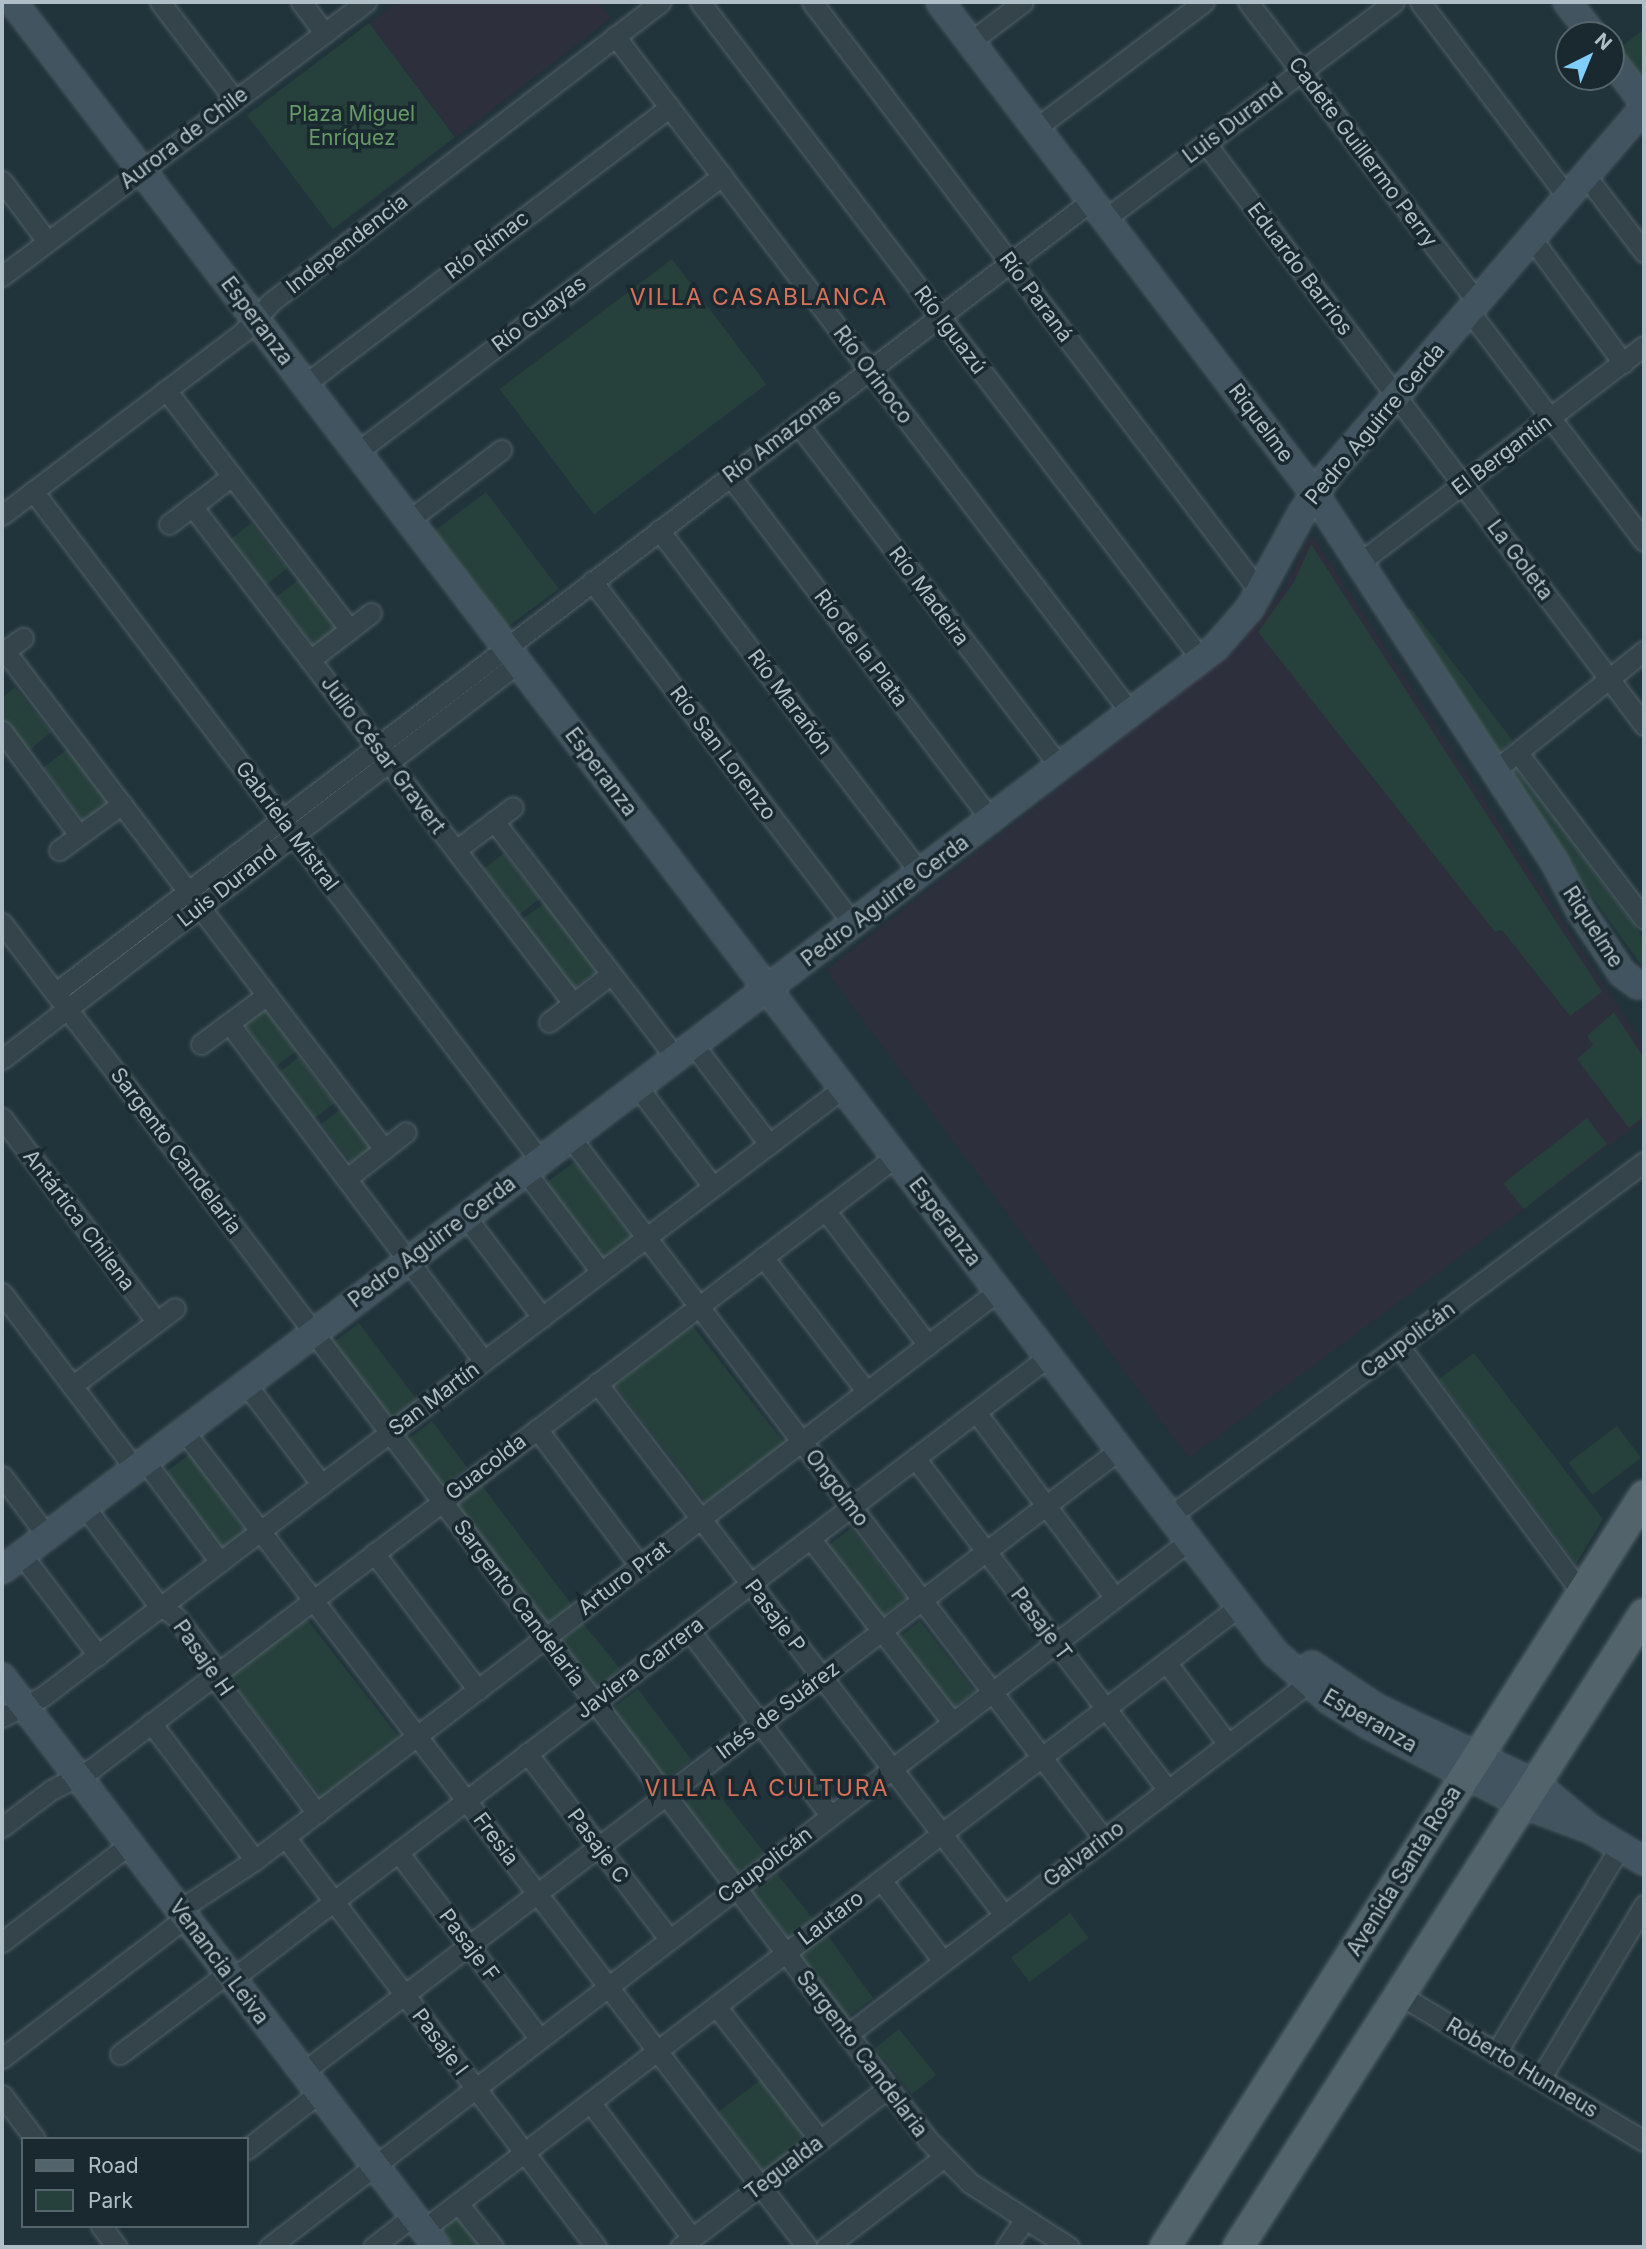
<!DOCTYPE html>
<meta charset="utf-8">
<style>
body{margin:0}
#map{position:relative;width:1646px;height:2249px;overflow:hidden;background:#21333b;font-family:Inter,sans-serif}
div>[style]{position:absolute}
[style*='--x']{left:calc(var(--x)*1px);top:calc(var(--y)*1px);width:calc(var(--w)*1px);rotate:calc(var(--a)*1deg)}
.medical>*{inset:0;background:#2d2f3c}
.green>*{inset:0;background:#26403b;transform-origin:0 0}
.roads{filter:drop-shadow(0 0 2px #536169) drop-shadow(0 0 2px #536169)}
.street>*{height:19px;margin:-9.5px;padding:0 9.5px;transform-origin:9.5px;border-radius:9.5px;background:#35444b}
.secondary>*{height:26px;margin:-13px;padding:0 13px;transform-origin:13px;border-radius:13px;background:#42545f}
.primary>*{height:30px;margin:-15px;padding:0 15px;transform-origin:15px;border-radius:15px;background:#52636c}
span{translate:-50% -50%;white-space:nowrap;text-align:center;line-height:1.15;-webkit-text-stroke:7px #1a2830;paint-order:stroke}
.park-label{font-size:21px;color:#669a65}
.street-label{font-size:21px;color:#b0bfc7}
.neighbourhood-label{font-size:23px;color:#d97259;letter-spacing:2px}
.frame{position:absolute;inset:0;border:4px solid #b0bfc7;pointer-events:none}
.legend{position:absolute;left:21px;top:2137px;width:228px;height:91px;box-sizing:border-box;background:#1a2830;border:2px solid #56646c;margin:0;padding:9px 12px;list-style:none;font-size:21px;color:#b0bfc7}
.legend li{display:flex;align-items:center;gap:14px;height:35px}
.legend b{width:35px;border:2px solid #56646c}
.north{position:absolute;left:1555px;top:21px;width:70px;height:70px;box-sizing:border-box;background:#1a2830;border:2px solid #56646c;border-radius:50%;rotate:43deg;font-size:19px;font-weight:700;line-height:28px;text-align:center;color:#b0bfc7}
.north::after{content:'';display:block;margin:auto;width:24px;height:32px;background:#80cefd;clip-path:polygon(50% 0,100% 100%,50% 72%,0 100%)}
</style>
<div id="map">
<div class="medical">
<i style="clip-path:polygon(398px 2px,598px 2px,611px 18px,456px 137px,369px 23px)"></i>
<i style="clip-path:polygon(1311px 534px,1644px 1046px,1644px 1120px,1189px 1458px,826px 970px,1237px 649px,1285px 587px)"></i>
</div>
<div class="green">
<i style="left:369px;top:23px;width:143px;height:153px;rotate:53deg"></i>
<i style="clip-path:polygon(1644px 29px,1644px 81px,1639px 82px,1617px 50px)"></i>
<i style="left:672px;top:259px;width:157px;height:216px;rotate:53deg"></i>
<i style="left:486px;top:492px;width:121px;height:69px;rotate:53deg"></i>
<i style="left:251px;top:523px;width:58px;height:31px;rotate:51deg"></i>
<i style="clip-path:polygon(1311px 544px,1602px 992px,1570px 1016px,1502px 930px,1495px 932px,1258px 632px,1294px 582px)"></i>
<i style="left:301px;top:578px;width:62px;height:31px;rotate:53deg"></i>
<i style="clip-path:polygon(1411px 608px,1513px 741px,1494px 757px,1403px 615px)"></i>
<i style="clip-path:polygon(15px 687px,51px 732px,27px 752px,2px 720px,2px 698px)"></i>
<i style="left:68px;top:749px;width:69px;height:31px;rotate:53deg"></i>
<i style="clip-path:polygon(1516px 768px,1644px 939px,1644px 969px,1506px 777px)"></i>
<i style="left:504px;top:853px;width:58px;height:26px;rotate:52deg"></i>
<i style="left:549px;top:900px;width:86px;height:40px;rotate:54deg"></i>
<i style="left:263px;top:1006px;width:56px;height:26px;rotate:53deg"></i>
<i style="clip-path:polygon(1614px 1012px,1644px 1058px,1644px 1116px,1629px 1128px,1577px 1059px,1593px 1045px,1587px 1036px)"></i>
<i style="left:299px;top:1057px;width:58px;height:26px;rotate:52deg"></i>
<i style="left:342px;top:1108px;width:56px;height:26px;rotate:52deg"></i>
<i style="left:1587px;top:1118px;width:33px;height:106px;rotate:52deg"></i>
<i style="left:575px;top:1161px;width:97px;height:41px;rotate:53deg"></i>
<i style="left:359px;top:1323px;width:99px;height:36px;rotate:53deg"></i>
<i style="left:692px;top:1325px;width:153px;height:98px;rotate:52deg"></i>
<i style="clip-path:polygon(1474px 1353px,1603px 1519px,1576px 1564px,1439px 1379px)"></i>
<i style="left:432px;top:1421px;width:59px;height:31px;rotate:53deg"></i>
<i style="left:1617px;top:1426px;width:40px;height:61px;rotate:53deg"></i>
<i style="left:190px;top:1454px;width:99px;height:36px;rotate:54deg"></i>
<i style="left:480px;top:1483px;width:153px;height:34px;rotate:53deg"></i>
<i style="left:851px;top:1528px;width:89px;height:35px;rotate:52deg"></i>
<i style="left:302px;top:1613px;width:158px;height:98px;rotate:52deg"></i>
<i style="left:920px;top:1621px;width:89px;height:36px;rotate:52deg"></i>
<i style="left:583px;top:1623px;width:59px;height:31px;rotate:51deg"></i>
<i style="left:638px;top:1689px;width:89px;height:36px;rotate:53deg"></i>
<i style="left:710px;top:1783px;width:88px;height:36px;rotate:52deg"></i>
<i style="left:777px;top:1874px;width:59px;height:31px;rotate:51deg"></i>
<i style="left:1070px;top:1913px;width:31px;height:74px;rotate:53deg"></i>
<i style="left:825px;top:1932px;width:82px;height:35px;rotate:54deg"></i>
<i style="left:899px;top:2029px;width:59px;height:31px;rotate:51deg"></i>
<i style="left:762px;top:2079px;width:75px;height:55px;rotate:53deg"></i>
<i style="clip-path:polygon(460px 2212px,487px 2247px,455px 2247px,440px 2227px)"></i>
</div>
<div class="roads">
<div class="street">
<i style="--x:160;--y:2;--w:123;--a:52.6"></i>
<i style="--x:301;--y:2;--w:39;--a:53"></i>
<i style="--x:700;--y:2;--w:826;--a:52.67"></i>
<i style="--x:812;--y:2;--w:741;--a:52.79"></i>
<i style="--x:1248;--y:2;--w:377;--a:52.6"></i>
<i style="--x:1420;--y:2;--w:246;--a:52.9"></i>
<i style="--x:615;--y:36;--w:851;--a:52.69"></i>
<i style="--x:970;--y:42;--w:66;--a:-37"></i>
<i style="--x:1036;--y:128;--w:210;--a:-36.9"></i>
<i style="--x:1206;--y:144;--w:728;--a:52.99"></i>
<i style="--x:1586;--y:176;--w:96;--a:52.7"></i>
<i style="--x:2;--y:181;--w:75;--a:53.1"></i>
<i style="--x:1105;--y:219;--w:361;--a:-36.9"></i>
<i style="--x:1532;--y:239;--w:154;--a:53.7"></i>
<i style="--x:2;--y:276;--w:456;--a:-37"></i>
<i style="--x:1469;--y:311;--w:289;--a:52.7"></i>
<i style="--x:305;--y:384;--w:458;--a:-37.2"></i>
<i style="--x:166;--y:390;--w:302;--a:52.5"></i>
<i style="--x:798;--y:424;--w:432;--a:52.6"></i>
<i style="--x:357;--y:452;--w:458;--a:-37.1"></i>
<i style="--x:730;--y:476;--w:432;--a:52.8"></i>
<i style="--x:33;--y:491;--w:839;--a:52.84"></i>
<i style="--x:192;--y:506;--w:626;--a:52.53"></i>
<i style="--x:2;--y:515;--w:304;--a:-37.2"></i>
<i style="--x:244;--y:331;--w:40;--a:-47"></i>
<i style="--x:271;--y:302;--w:492;--a:-37.6"></i>
<i style="--x:409;--y:520;--w:116;--a:-37.3"></i>
<i style="--x:169;--y:524;--w:79;--a:-37.3"></i>
<i style="--x:659;--y:530;--w:432;--a:52.7"></i>
<i style="--x:1359;--y:563;--w:358;--a:-37.3"></i>
<i style="--x:592;--y:581;--w:432;--a:52.7"></i>
<i style="--x:5;--y:651;--w:626;--a:52.73"></i>
<i style="--x:2;--y:653;--w:26;--a:-36"></i>
<i style="--x:310;--y:660;--w:77;--a:-37.6"></i>
<i style="--x:2;--y:731;--w:129;--a:53.5"></i>
<i style="--x:1518;--y:753;--w:208;--a:52.8"></i>
<i style="--x:1494;--y:771;--w:192;--a:-38.7"></i>
<i style="--x:494;--y:821;--w:297;--a:52.5"></i>
<i style="--x:59;--y:850;--w:78;--a:-36.1"></i>
<i style="--x:456;--y:850;--w:71;--a:-37"></i>
<i style="--x:2;--y:923;--w:1529;--a:52.73"></i>
<i style="--x:928;--y:2140;--w:60;--a:45.7"></i>
<i style="--x:970;--y:2183;--w:118;--a:32.9"></i>
<i style="--x:55;--y:993;--w:1304;--a:-37.4"></i>
<i style="--x:549;--y:1022;--w:78;--a:-37.7"></i>
<i style="--x:229;--y:1023;--w:423;--a:53"></i>
<i style="--x:201;--y:1044;--w:82;--a:-36.6"></i>
<i style="--x:693;--y:1044;--w:126;--a:52.8"></i>
<i style="--x:2;--y:1059;--w:650;--a:-37.5"></i>
<i style="--x:637;--y:1086;--w:126;--a:53"></i>
<i style="--x:2;--y:1118;--w:256;--a:52.8"></i>
<i style="--x:570;--y:1137;--w:882;--a:52.74"></i>
<i style="--x:525;--y:1171;--w:126;--a:53"></i>
<i style="--x:346;--y:1179;--w:76;--a:-38.1"></i>
<i style="--x:825;--y:1210;--w:170;--a:52.7"></i>
<i style="--x:466;--y:1217;--w:126;--a:52.8"></i>
<i style="--x:763;--y:1257;--w:170;--a:52.4"></i>
<i style="--x:2;--y:1293;--w:221;--a:52.9"></i>
<i style="--x:1399;--y:1346;--w:307;--a:53.5"></i>
<i style="--x:597;--y:1383;--w:670;--a:52.58"></i>
<i style="--x:246;--y:1384;--w:126;--a:53"></i>
<i style="--x:72;--y:1386;--w:129;--a:-37.1"></i>
<i style="--x:976;--y:1412;--w:232;--a:53.2"></i>
<i style="--x:537;--y:1429;--w:171;--a:53.1"></i>
<i style="--x:184;--y:1431;--w:1027;--a:52.64"></i>
<i style="--x:915;--y:1458;--w:417;--a:52.7"></i>
<i style="--x:145;--y:1461;--w:126;--a:53.4"></i>
<i style="--x:2;--y:1476;--w:75;--a:53.1"></i>
<i style="--x:85;--y:1507;--w:119;--a:53.2"></i>
<i style="--x:156;--y:1602;--w:25;--a:37"></i>
<i style="--x:176;--y:1617;--w:58;--a:52.7"></i>
<i style="--x:211;--y:1663;--w:22;--a:68"></i>
<i style="--x:219;--y:1683;--w:163;--a:53"></i>
<i style="--x:1170;--y:1516;--w:592;--a:-36.75"></i>
<i style="--x:810;--y:1538;--w:232;--a:52.3"></i>
<i style="--x:374;--y:1553;--w:172;--a:52.8"></i>
<i style="--x:22;--y:1555;--w:126;--a:52.8"></i>
<i style="--x:689;--y:1630;--w:233;--a:52.7"></i>
<i style="--x:1166;--y:1662;--w:103;--a:52.9"></i>
<i style="--x:2;--y:1717;--w:45;--a:-26.6"></i>
<i style="--x:42;--y:1697;--w:1006;--a:-37.25"></i>
<i style="--x:151;--y:1723;--w:172;--a:52.8"></i>
<i style="--x:527;--y:1753;--w:234;--a:52.6"></i>
<i style="--x:2;--y:1827;--w:61;--a:-37.1"></i>
<i style="--x:51;--y:1790;--w:47;--a:-27.6"></i>
<i style="--x:93;--y:1768;--w:1008;--a:-37.3"></i>
<i style="--x:285;--y:1837;--w:515;--a:52.82"></i>
<i style="--x:398;--y:1852;--w:233;--a:52.8"></i>
<i style="--x:881;--y:1880;--w:102;--a:52.6"></i>
<i style="--x:179;--y:1910;--w:91;--a:-33.3"></i>
<i style="--x:255;--y:1860;--w:936;--a:-37.45"></i>
<i style="--x:2;--y:1942;--w:160;--a:-37.4"></i>
<i style="--x:232;--y:1979;--w:1026;--a:-37.32"></i>
<i style="--x:1400;--y:1995;--w:284;--a:30.9"></i>
<i style="--x:716;--y:2006;--w:170;--a:52.2"></i>
<i style="--x:847;--y:2035;--w:595;--a:-37.35"></i>
<i style="--x:1496;--y:2053;--w:240;--a:-59"></i>
<i style="--x:120;--y:2054;--w:135;--a:-36.9"></i>
<i style="--x:2;--y:2058;--w:230;--a:-37.4"></i>
<i style="--x:303;--y:2072;--w:1026;--a:-37.32"></i>
<i style="--x:1540;--y:2079;--w:203;--a:-59.1"></i>
<i style="--x:2;--y:2095;--w:55;--a:53.1"></i>
<i style="--x:590;--y:2102;--w:170;--a:53.1"></i>
<i style="--x:247;--y:2149;--w:91;--a:-37.9"></i>
<i style="--x:458;--y:2203;--w:56;--a:51.5"></i>
<i style="--x:101;--y:2226;--w:26;--a:53"></i>
<i style="--x:424;--y:2229;--w:1024;--a:-37.38"></i>
<i style="--x:269;--y:2247;--w:1160;--a:-37.5"></i>
<i style="--x:373;--y:2247;--w:51;--a:-37.8"></i>
<i style="--x:680;--y:2247;--w:262;--a:-37.4"></i>
<i style="--x:826;--y:2247;--w:147;--a:-37.3"></i>
<i style="--x:1006;--y:2247;--w:34;--a:-56"></i>
</div>
<div class="secondary">
<i style="--x:13;--y:2;--w:2078;--a:52.61"></i>
<i style="--x:1275;--y:1653;--w:72;--a:41"></i>
<i style="--x:1329;--y:1700;--w:47;--a:32"></i>
<i style="--x:1369;--y:1725;--w:173;--a:27.2"></i>
<i style="--x:1523;--y:1804;--w:74;--a:20.6"></i>
<i style="--x:940;--y:2;--w:617;--a:52.7"></i>
<i style="--x:1314;--y:493;--w:442;--a:56.9"></i>
<i style="--x:1555;--y:863;--w:53;--a:62"></i>
<i style="--x:1580;--y:910;--w:76;--a:56.3"></i>
<i style="--x:1622;--y:973;--w:20;--a:37"></i>
<i style="--x:1567;--y:2;--w:42;--a:51.8"></i>
<i style="--x:1611;--y:59;--w:55;--a:53.1"></i>
<i style="--x:2;--y:1570;--w:1524;--a:-37.24"></i>
<i style="--x:1215;--y:648;--w:53;--a:-48.8"></i>
<i style="--x:1250;--y:608;--w:108;--a:-61.3"></i>
<i style="--x:1302;--y:513;--w:47;--a:-55.3"></i>
<i style="--x:1329;--y:474;--w:483;--a:-49.3"></i>
<i style="--x:1312;--y:1665;--w:76;--a:33.7"></i>
<i style="--x:1375;--y:1707;--w:178;--a:25.6"></i>
<i style="--x:1536;--y:1784;--w:72;--a:39.4"></i>
<i style="--x:1592;--y:1830;--w:61;--a:30.8"></i>
<i style="--x:2;--y:1677;--w:717;--a:52.65"></i>
</div>
<div class="primary">
<i style="--x:1165;--y:2247;--w:891;--a:-57.47"></i>
<i style="--x:1238;--y:2247;--w:752;--a:-57.32"></i>
</div>
</div>
<div class="park-label">
<span style="left:352px;top:126px">Plaza Miguel<br>Enríquez</span>
</div>
<div class="street-label">
<span style="left:1233px;top:123px;rotate:-37deg">Luis Durand</span>
<span style="left:184px;top:138px;rotate:-37deg">Aurora de Chile</span>
<span style="left:1363px;top:152px;rotate:53deg">Cadete Guillermo Perry</span>
<span style="left:347px;top:244px;rotate:-38deg">Independencia</span>
<span style="left:487px;top:245px;rotate:-37deg">Río Rímac</span>
<span style="left:1300px;top:269px;rotate:53deg">Eduardo Barrios</span>
<span style="left:1036px;top:297px;rotate:53deg">Río Paraná</span>
<span style="left:539px;top:314px;rotate:-37deg">Río Guayas</span>
<span style="left:257px;top:321px;rotate:53deg">Esperanza</span>
<span style="left:950px;top:330px;rotate:53deg">Río Iguazú</span>
<span style="left:873px;top:375px;rotate:53deg">Río Orinoco</span>
<span style="left:1261px;top:423px;rotate:53deg">Riquelme</span>
<span style="left:1375px;top:424px;rotate:-50deg">Pedro Aguirre Cerda</span>
<span style="left:782px;top:436px;rotate:-37deg">Río Amazonas</span>
<span style="left:1502px;top:455px;rotate:-37deg">El Bergantín</span>
<span style="left:1520px;top:560px;rotate:53deg">La Goleta</span>
<span style="left:929px;top:596px;rotate:53deg">Río Madeira</span>
<span style="left:861px;top:648px;rotate:53deg">Río de la Plata</span>
<span style="left:790px;top:702px;rotate:53deg">Río Marañón</span>
<span style="left:723px;top:753px;rotate:53deg">Río San Lorenzo</span>
<span style="left:383px;top:755px;rotate:53deg">Julio César Gravert</span>
<span style="left:601px;top:772px;rotate:53deg">Esperanza</span>
<span style="left:287px;top:826px;rotate:53deg">Gabriela Mistral</span>
<span style="left:227px;top:886px;rotate:-38deg">Luis Durand</span>
<span style="left:885px;top:901px;rotate:-37deg">Pedro Aguirre Cerda</span>
<span style="left:1593px;top:927px;rotate:57deg">Riquelme</span>
<span style="left:176px;top:1151px;rotate:53deg">Sargento Candelaria</span>
<span style="left:79px;top:1220px;rotate:53deg">Antártica Chilena</span>
<span style="left:945px;top:1222px;rotate:53deg">Esperanza</span>
<span style="left:432px;top:1242px;rotate:-37deg">Pedro Aguirre Cerda</span>
<span style="left:1408px;top:1340px;rotate:-37deg">Caupolicán</span>
<span style="left:434px;top:1399px;rotate:-37deg">San Martín</span>
<span style="left:486px;top:1467px;rotate:-37deg">Guacolda</span>
<span style="left:837px;top:1488px;rotate:53deg">Ongolmo</span>
<span style="left:624px;top:1578px;rotate:-37deg">Arturo Prat</span>
<span style="left:519px;top:1603px;rotate:53deg">Sargento Candelaria</span>
<span style="left:775px;top:1616px;rotate:53deg">Pasaje P</span>
<span style="left:1041px;top:1624px;rotate:53deg">Pasaje T</span>
<span style="left:203px;top:1658px;rotate:55deg">Pasaje H</span>
<span style="left:640px;top:1668px;rotate:-37deg">Javiera Carrera</span>
<span style="left:778px;top:1710px;rotate:-37deg">Inés de Suárez</span>
<span style="left:1370px;top:1721px;rotate:30deg">Esperanza</span>
<span style="left:496px;top:1839px;rotate:53deg">Fresia</span>
<span style="left:598px;top:1846px;rotate:53deg">Pasaje C</span>
<span style="left:1084px;top:1854px;rotate:-37deg">Galvarino</span>
<span style="left:765px;top:1865px;rotate:-37deg">Caupolicán</span>
<span style="left:1404px;top:1871px;rotate:-58deg">Avenida Santa Rosa</span>
<span style="left:831px;top:1918px;rotate:-37deg">Lautaro</span>
<span style="left:469px;top:1945px;rotate:53deg">Pasaje F</span>
<span style="left:219px;top:1962px;rotate:53deg">Venancia Leiva</span>
<span style="left:440px;top:2042px;rotate:53deg">Pasaje I</span>
<span style="left:862px;top:2054px;rotate:53deg">Sargento Candelaria</span>
<span style="left:1522px;top:2068px;rotate:31deg">Roberto Hunneus</span>
<span style="left:784px;top:2168px;rotate:-37deg">Tegualda</span>
</div>
<div class="neighbourhood-label">
<span style="left:759px;top:297px">VILLA CASABLANCA</span>
<span style="left:767px;top:1788px">VILLA LA CULTURA</span>
</div>
<div class="frame"></div>
<ul class="legend">
<li><b style="height:9px;background:#52636c"></b>Road</li>
<li><b style="height:19px;background:#26403b"></b>Park</li>
</ul>
<div class="north">N</div>
</div>
